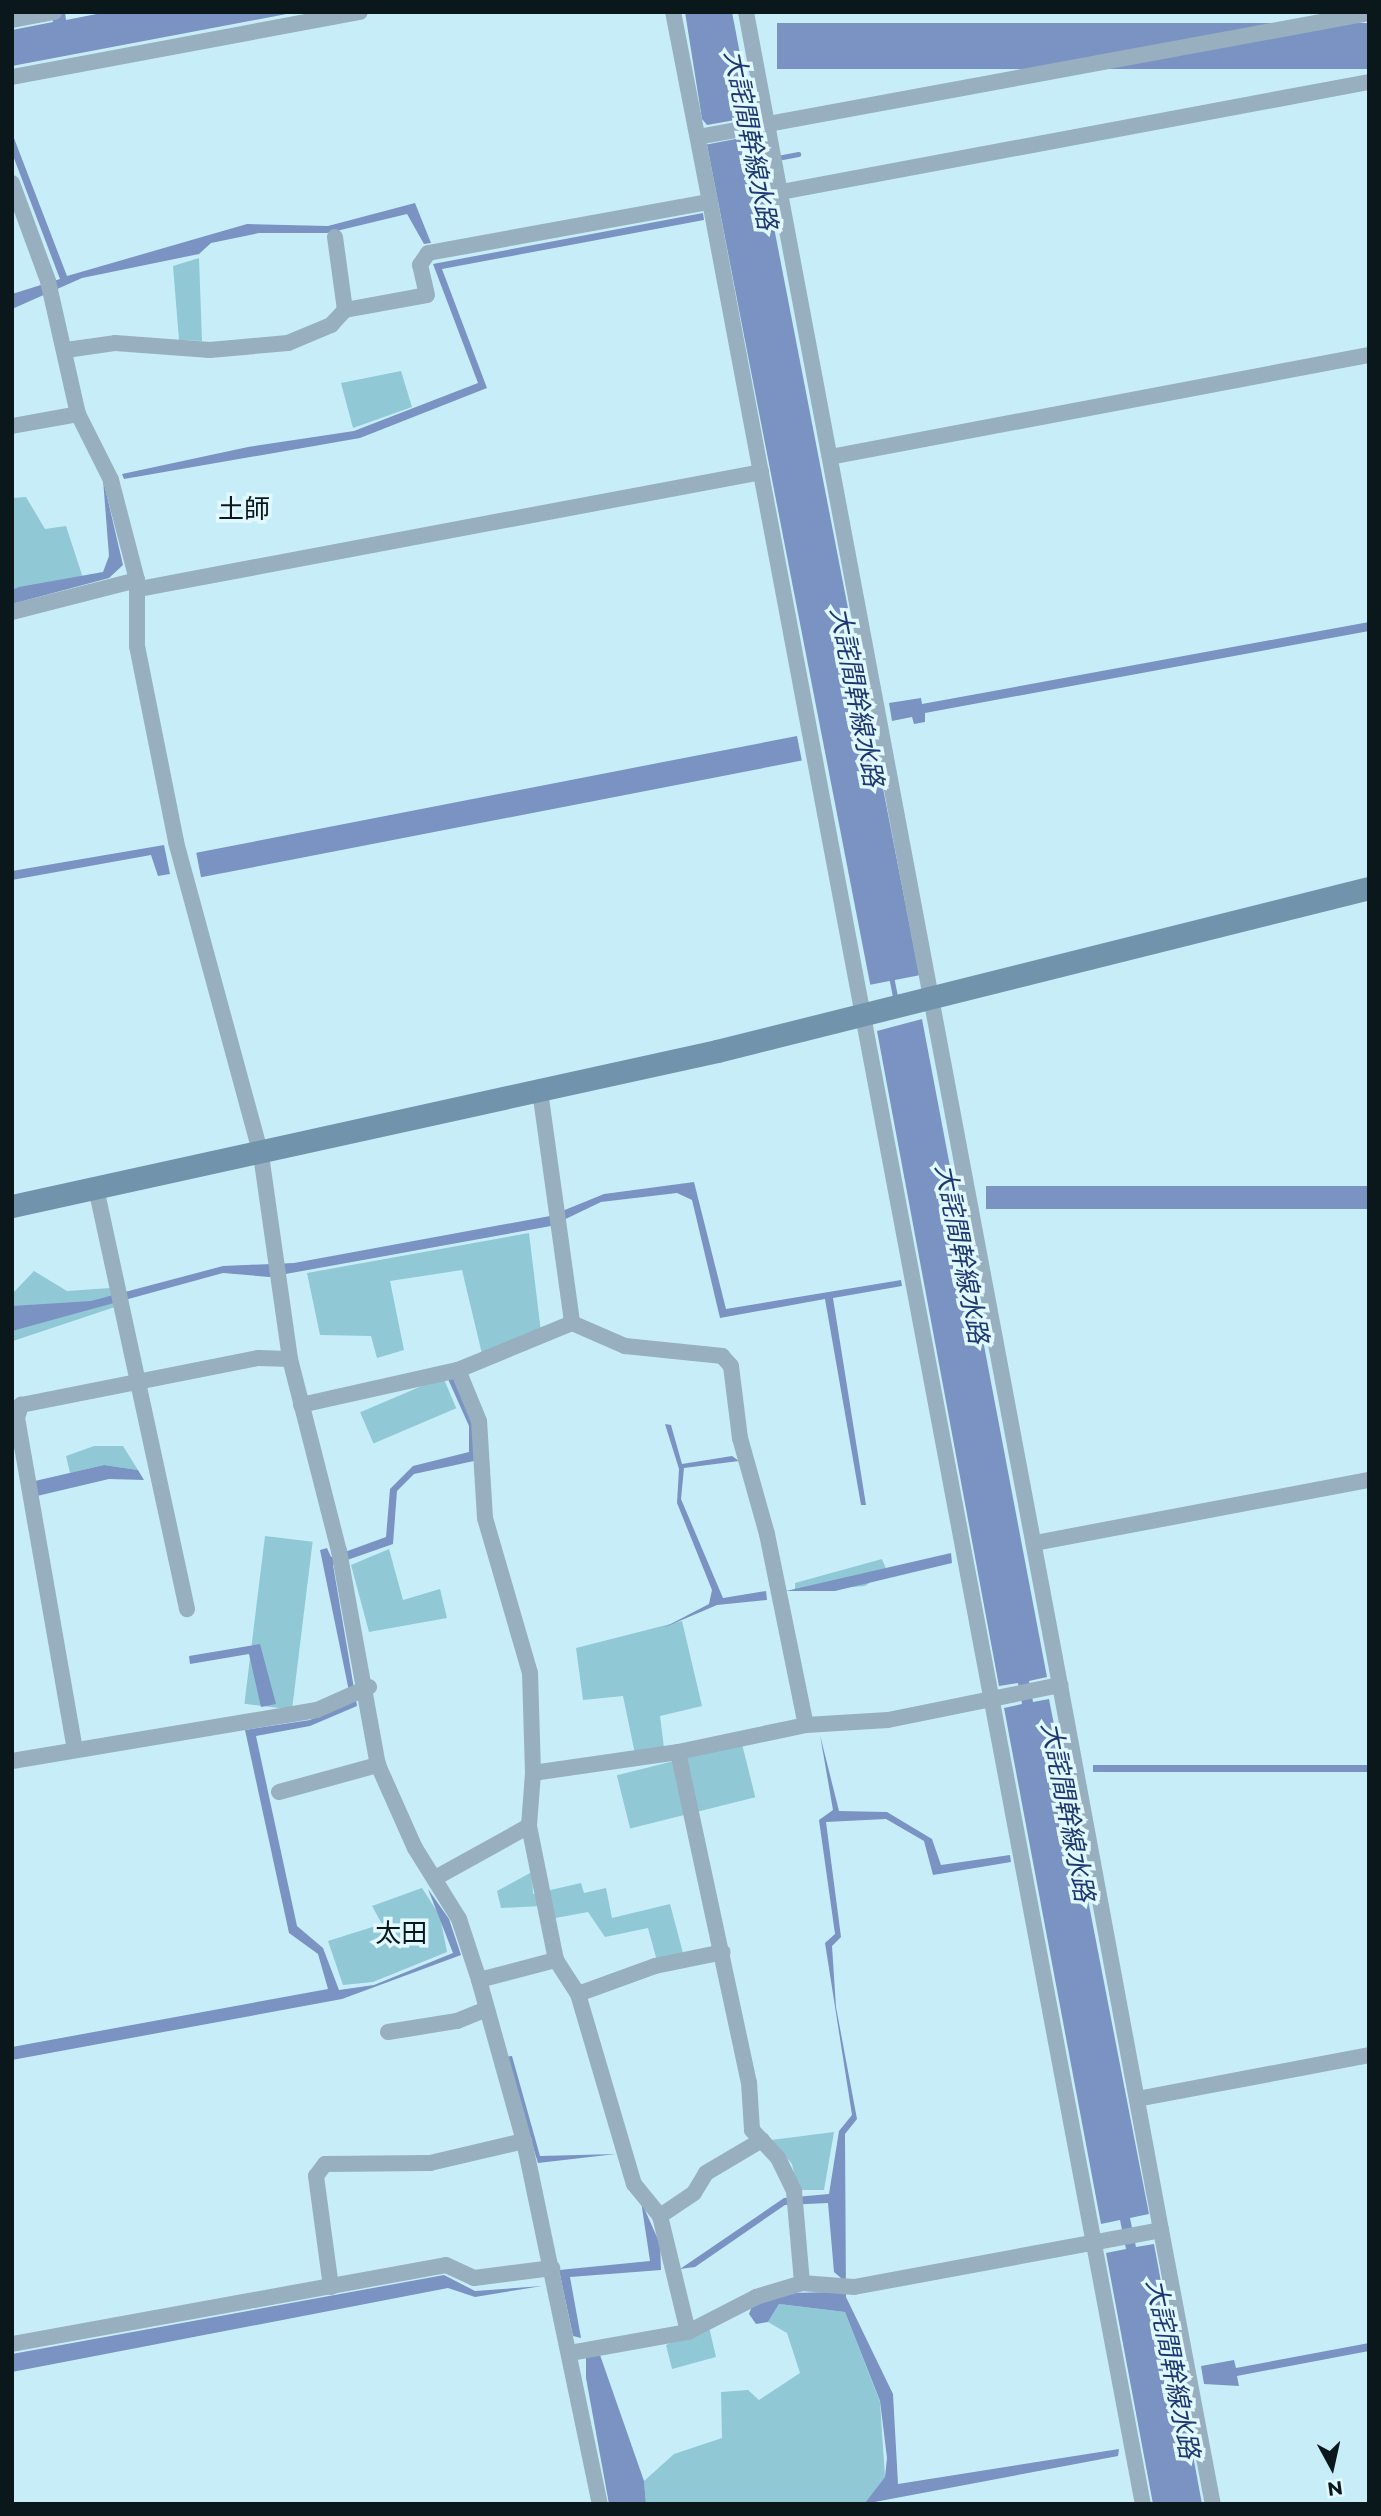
<!DOCTYPE html>
<meta charset="utf-8">
<style>
body{margin:0}
#map{position:relative;width:1381px;height:2516px;overflow:hidden;background:#c7eef8;font-family:Montserrat,"Noto Sans JP",sans-serif}
div>[style]{position:absolute}
[style*='--x']{left:calc(var(--x)*1px);top:calc(var(--y)*1px);width:calc(var(--w)*1px);rotate:calc(var(--a)*1deg)}
.green>*{inset:0;background:#90c8d6;transform-origin:0 0}
.water>*{inset:0;background:#7a93c3;transform-origin:0 0}
.stream>*{height:5px;margin:-2.5px;padding:0 2.5px;transform-origin:2.5px;border-radius:2.5px;background:#7a93c3}
.street>*{height:16px;margin:-8px;padding:0 8px;transform-origin:8px;border-radius:8px;background:#98afbf}
.secondary>*{height:23px;margin:-11.5px;padding:0 11.5px;transform-origin:11.5px;border-radius:11.5px;background:#7194ac}
span{translate:-50% -50%;white-space:nowrap;text-align:center;line-height:1.15;-webkit-text-stroke:7px #e1f8fe;paint-order:stroke}
.water-label{font-size:26px;color:#1c3872;font-style:italic}
.neighbourhood-label{font-size:26px;color:#0a181c}
.frame{position:absolute;inset:0;border:14px solid #0a181c;pointer-events:none}
.north{position:absolute;left:1297px;top:2432px;width:70px;height:70px;-webkit-text-stroke:5px #e1f8fe;paint-order:stroke;rotate:172deg;font-size:19px;font-weight:700;line-height:28px;text-align:center;color:#0a181c}
.north::after{content:'';display:block;margin:auto;width:24px;height:32px;background:#0a181c;clip-path:polygon(50% 0,100% 100%,50% 72%,0 100%)}
</style>
<div id="map">
<div class="green">
<i style="clip-path:polygon(199px 258px,202px 341px,179px 340px,173px 266px)"></i>
<i style="clip-path:polygon(401px 371px,412px 407px,353px 428px,341px 383px)"></i>
<i style="clip-path:polygon(26px 497px,45px 529px,66px 526px,83px 578px,12px 590px,12px 498px)"></i>
<i style="clip-path:polygon(529px 1233px,541px 1332px,482px 1354px,462px 1270px,390px 1281px,404px 1350px,377px 1358px,371px 1336px,320px 1335px,307px 1273px)"></i>
<i style="clip-path:polygon(34px 1271px,67px 1291px,110px 1288px,115px 1307px,13px 1341px,12px 1294px)"></i>
<i style="left:443px;top:1377px;width:34px;height:90px;rotate:67deg"></i>
<i style="clip-path:polygon(94px 1446px,123px 1446px,138px 1470px,104px 1465px,70px 1473px,66px 1456px)"></i>
<i style="left:265px;top:1536px;width:48px;height:169px;rotate:7deg"></i>
<i style="clip-path:polygon(389px 1549px,403px 1600px,440px 1589px,447px 1618px,369px 1632px,351px 1565px)"></i>
<i style="clip-path:polygon(882px 1559px,887px 1571px,865px 1586px,795px 1591px,795px 1583px)"></i>
<i style="clip-path:polygon(682px 1621px,702px 1706px,660px 1716px,664px 1748px,635px 1754px,623px 1696px,583px 1700px,576px 1648px)"></i>
<i style="left:742px;top:1744px;width:55px;height:129px;rotate:76deg"></i>
<i style="clip-path:polygon(532px 1872px,533px 1894px,581px 1883px,584px 1893px,606px 1888px,612px 1918px,670px 1904px,683px 1953px,657px 1961px,648px 1928px,605px 1937px,588px 1912px,550px 1919px,542px 1906px,501px 1908px,497px 1891px)"></i>
<i style="clip-path:polygon(422px 1888px,440px 1916px,447px 1952px,373px 1982px,343px 1985px,328px 1941px,382px 1924px,372px 1906px)"></i>
<i style="clip-path:polygon(834px 2132px,824px 2190px,798px 2190px,792px 2164px,771px 2140px)"></i>
<i style="clip-path:polygon(779px 2304px,845px 2312px,880px 2402px,885px 2477px,864px 2504px,646px 2504px,644px 2481px,674px 2454px,722px 2438px,721px 2392px,748px 2390px,759px 2400px,800px 2373px,787px 2333px,768px 2322px)"></i>
<i style="clip-path:polygon(709px 2327px,716px 2357px,672px 2369px,666px 2345px)"></i>
</div>
<div class="water">
<i style="clip-path:polygon(51px 12px,65px 12px,66px 20px,107px 12px,297px 12px,12px 66px,12px 30px,53px 22px)"></i>
<i style="clip-path:polygon(685px 12px,732px 12px,752px 117px,707px 125px,702px 119px)"></i>
<i style="left:1369px;top:23px;width:46px;height:592px;rotate:90deg"></i>
<i style="clip-path:polygon(12px 133px,67px 276px,247px 224px,328px 226px,415px 203px,431px 243px,424px 244px,407px 214px,328px 233px,259px 233px,211px 243px,199px 254px,82px 278px,12px 309px,12px 294px,60px 279px,12px 153px)"></i>
<i style="left:756px;top:135px;width:856px;height:50px;rotate:79deg"></i>
<i style="clip-path:polygon(703px 213px,704px 220px,442px 269px,487px 388px,360px 438px,124px 479px,122px 474px,248px 447px,354px 431px,478px 383px,433px 264px)"></i>
<i style="clip-path:polygon(103px 479px,123px 565px,109px 578px,12px 604px,12px 590px,19px 587px,103px 572px,109px 556px)"></i>
<i style="clip-path:polygon(1369px 622px,1369px 631px,925px 713px,925px 722px,914px 724px,912px 717px,892px 721px,889px 703px,921px 698px,922px 704px)"></i>
<i style="left:797px;top:736px;width:25px;height:612px;rotate:79deg"></i>
<i style="clip-path:polygon(164px 845px,170px 874px,158px 876px,151px 855px,12px 880px,12px 871px)"></i>
<i style="clip-path:polygon(922px 1019px,1047px 1677px,1029px 1681px,1033px 1702px,1049px 1699px,1149px 2214px,1130px 2218px,1136px 2247px,1154px 2244px,1202px 2504px,1153px 2504px,1106px 2253px,1126px 2249px,1120px 2220px,1101px 2224px,1004px 1708px,1022px 1704px,1018px 1683px,999px 1686px,877px 1031px)"></i>
<i style="clip-path:polygon(694px 1182px,726px 1309px,901px 1280px,902px 1286px,833px 1298px,866px 1505px,861px 1505px,825px 1299px,720px 1318px,692px 1200px,677px 1193px,601px 1202px,551px 1226px,269px 1277px,223px 1273px,12px 1331px,12px 1306px,91px 1301px,223px 1266px,294px 1263px,550px 1216px,604px 1194px)"></i>
<i style="left:1369px;top:1186px;width:23px;height:383px;rotate:90deg"></i>
<i style="clip-path:polygon(454px 1377px,473px 1426px,474px 1461px,414px 1474px,397px 1491px,393px 1544px,333px 1565px,357px 1706px,310px 1726px,256px 1736px,297px 1926px,323px 1948px,339px 1990px,374px 1985px,453px 1953px,428px 1889px,449px 1919px,461px 1955px,342px 1999px,12px 2060px,12px 2047px,328px 1989px,318px 1954px,289px 1933px,245px 1730px,310px 1720px,351px 1701px,320px 1550px,327px 1548px,331px 1557px,386px 1537px,390px 1489px,413px 1466px,469px 1452px,469px 1426px,448px 1379px)"></i>
<i style="clip-path:polygon(665px 1424px,671px 1425px,682px 1464px,732px 1456px,739px 1461px,684px 1468px,681px 1499px,723px 1598px,766px 1591px,767px 1600px,717px 1605px,663px 1628px,709px 1604px,712px 1590px,677px 1503px,679px 1469px)"></i>
<i style="clip-path:polygon(104px 1465px,138px 1470px,144px 1480px,109px 1479px,37px 1496px,35px 1481px)"></i>
<i style="clip-path:polygon(951px 1553px,952px 1563px,835px 1591px,786px 1591px)"></i>
<i style="clip-path:polygon(260px 1644px,276px 1704px,261px 1707px,249px 1654px,190px 1664px,189px 1656px)"></i>
<i style="clip-path:polygon(820px 1735px,839px 1811px,887px 1812px,932px 1839px,941px 1865px,1010px 1855px,1011px 1862px,933px 1875px,924px 1841px,886px 1819px,826px 1822px,841px 1937px,832px 1946px,836px 2007px,857px 2119px,845px 2134px,846px 2297px,893px 2394px,898px 2484px,1119px 2449px,1118px 2456px,864px 2504px,885px 2477px,887px 2458px,880px 2401px,845px 2312px,779px 2304px,768px 2322px,756px 2324px,749px 2314px,752px 2306px,788px 2293px,837px 2292px,841px 2278px,834px 2272px,828px 2203px,785px 2205px,695px 2267px,680px 2269px,784px 2198px,829px 2194px,839px 2131px,852px 2115px,825px 1943px,835px 1934px,819px 1820px,833px 1810px)"></i>
<i style="left:1369px;top:1765px;width:7px;height:276px;rotate:90deg"></i>
<i style="clip-path:polygon(512px 2056px,540px 2156px,616px 2154px,538px 2163px,505px 2057px)"></i>
<i style="clip-path:polygon(641px 2201px,660px 2244px,661px 2270px,570px 2277px,581px 2338px,573px 2336px,559px 2270px,650px 2261px)"></i>
<i style="clip-path:polygon(444px 2275px,475px 2291px,542px 2286px,475px 2297px,448px 2288px,12px 2372px,12px 2354px)"></i>
<i style="clip-path:polygon(1369px 2343px,1369px 2351px,1237px 2376px,1239px 2386px,1204px 2384px,1201px 2366px,1234px 2360px,1236px 2368px)"></i>
<i style="clip-path:polygon(600px 2355px,644px 2481px,646px 2504px,609px 2504px,586px 2378px,586px 2357px)"></i>
</div>
<div class="stream">
<i style="--x:756;--y:162;--w:43;--a:-10.8"></i>
<i style="--x:891;--y:976;--w:25;--a:79"></i>
</div>
<div class="street">
<i style="--x:12;--y:20;--w:43;--a:-10.8"></i>
<i style="--x:12;--y:77;--w:354;--a:-10.6"></i>
<i style="--x:698;--y:137;--w:682;--a:-10.47"></i>
<i style="--x:12;--y:183;--w:104;--a:69.8"></i>
<i style="--x:48;--y:281;--w:136;--a:77.3"></i>
<i style="--x:78;--y:414;--w:74;--a:63.4"></i>
<i style="--x:111;--y:480;--w:103;--a:75.4"></i>
<i style="--x:137;--y:580;--w:66;--a:90"></i>
<i style="--x:137;--y:646;--w:200;--a:78.7"></i>
<i style="--x:176;--y:842;--w:324;--a:74.8"></i>
<i style="--x:261;--y:1155;--w:206;--a:81.9"></i>
<i style="--x:290;--y:1359;--w:198;--a:75.7"></i>
<i style="--x:339;--y:1551;--w:218;--a:79.7"></i>
<i style="--x:378;--y:1765;--w:91;--a:66"></i>
<i style="--x:415;--y:1848;--w:84;--a:58.2"></i>
<i style="--x:459;--y:1919;--w:64;--a:71.8"></i>
<i style="--x:479;--y:1980;--w:167;--a:74.4"></i>
<i style="--x:524;--y:2141;--w:371;--a:78.2"></i>
<i style="--x:781;--y:192;--w:598;--a:-10.6"></i>
<i style="--x:710;--y:202;--w:2342;--a:79.35"></i>
<i style="--x:335;--y:237;--w:74;--a:82.2"></i>
<i style="--x:66;--y:350;--w:49;--a:-8.1"></i>
<i style="--x:115;--y:343;--w:95;--a:4.2"></i>
<i style="--x:210;--y:350;--w:78;--a:-5.1"></i>
<i style="--x:288;--y:343;--w:47;--a:-22.7"></i>
<i style="--x:331;--y:325;--w:21;--a:-47"></i>
<i style="--x:345;--y:310;--w:83;--a:-10.4"></i>
<i style="--x:427;--y:295;--w:31;--a:-103"></i>
<i style="--x:420;--y:265;--w:14;--a:-56"></i>
<i style="--x:428;--y:253;--w:287;--a:-10.3"></i>
<i style="--x:710;--y:202;--w:194;--a:-101"></i>
<i style="--x:12;--y:426;--w:67;--a:-10.3"></i>
<i style="--x:830;--y:457;--w:549;--a:-10.72"></i>
<i style="--x:139;--y:589;--w:633;--a:-10.65"></i>
<i style="--x:12;--y:612;--w:129;--a:-14.4"></i>
<i style="--x:540;--y:1091;--w:234;--a:82.1"></i>
<i style="--x:96;--y:1188;--w:431;--a:77.8"></i>
<i style="--x:301;--y:1405;--w:161;--a:-12.6"></i>
<i style="--x:458;--y:1370;--w:123;--a:-22.4"></i>
<i style="--x:572;--y:1323;--w:58;--a:23.5"></i>
<i style="--x:625;--y:1346;--w:98;--a:5.9"></i>
<i style="--x:722;--y:1356;--w:13;--a:48"></i>
<i style="--x:731;--y:1366;--w:73;--a:82.9"></i>
<i style="--x:740;--y:1438;--w:100;--a:74.3"></i>
<i style="--x:767;--y:1534;--w:195;--a:78.5"></i>
<i style="--x:1035;--y:1543;--w:340;--a:-10.7"></i>
<i style="--x:75;--y:1750;--w:337;--a:-99.9"></i>
<i style="--x:17;--y:1418;--w:14;--a:-73"></i>
<i style="--x:21;--y:1405;--w:242;--a:-11.2"></i>
<i style="--x:258;--y:1358;--w:32;--a:2"></i>
<i style="--x:678;--y:1752;--w:338;--a:77.9"></i>
<i style="--x:749;--y:2082;--w:48;--a:86.4"></i>
<i style="--x:752;--y:2130;--w:38;--a:47"></i>
<i style="--x:778;--y:2158;--w:37;--a:64"></i>
<i style="--x:794;--y:2191;--w:92;--a:85"></i>
<i style="--x:12;--y:1761;--w:309;--a:-9.5"></i>
<i style="--x:317;--y:1710;--w:57;--a:-23.9"></i>
<i style="--x:533;--y:1773;--w:147;--a:-8.2"></i>
<i style="--x:678;--y:1752;--w:131;--a:-11.9"></i>
<i style="--x:806;--y:1725;--w:82;--a:-3.5"></i>
<i style="--x:888;--y:1720;--w:176;--a:-11.5"></i>
<i style="--x:1060;--y:1685;--w:1702;--a:-100.63"></i>
<i style="--x:279;--y:1792;--w:103;--a:-15.3"></i>
<i style="--x:529;--y:1826;--w:137;--a:78.6"></i>
<i style="--x:556;--y:1960;--w:40;--a:57.1"></i>
<i style="--x:578;--y:1994;--w:198;--a:73.6"></i>
<i style="--x:634;--y:2184;--w:41;--a:50.9"></i>
<i style="--x:660;--y:2216;--w:119;--a:76.4"></i>
<i style="--x:437;--y:1877;--w:105;--a:-29"></i>
<i style="--x:529;--y:1826;--w:53;--a:-85.7"></i>
<i style="--x:533;--y:1773;--w:100;--a:-91.7"></i>
<i style="--x:530;--y:1673;--w:161;--a:-106.2"></i>
<i style="--x:485;--y:1518;--w:97;--a:-93.5"></i>
<i style="--x:479;--y:1421;--w:55;--a:-112.4"></i>
<i style="--x:479;--y:1980;--w:80;--a:-14.6"></i>
<i style="--x:578;--y:1994;--w:82;--a:-20"></i>
<i style="--x:655;--y:1966;--w:69;--a:-11.6"></i>
<i style="--x:388;--y:2032;--w:70;--a:-9.1"></i>
<i style="--x:457;--y:2021;--w:32;--a:-22"></i>
<i style="--x:1137;--y:2099;--w:236;--a:-10.7"></i>
<i style="--x:660;--y:2216;--w:41;--a:-34.1"></i>
<i style="--x:694;--y:2193;--w:23;--a:-59"></i>
<i style="--x:706;--y:2173;--w:65;--a:-30.5"></i>
<i style="--x:1161;--y:2230;--w:279;--a:79.3"></i>
<i style="--x:331;--y:2287;--w:112;--a:-97.7"></i>
<i style="--x:316;--y:2176;--w:15;--a:-53"></i>
<i style="--x:325;--y:2164;--w:105;--a:-0.5"></i>
<i style="--x:430;--y:2163;--w:97;--a:-13.2"></i>
<i style="--x:12;--y:2344;--w:441;--a:-10.3"></i>
<i style="--x:446;--y:2265;--w:31;--a:25"></i>
<i style="--x:474;--y:2278;--w:79;--a:-7.3"></i>
<i style="--x:570;--y:2353;--w:120;--a:-10.1"></i>
<i style="--x:688;--y:2332;--w:76;--a:-27.2"></i>
<i style="--x:756;--y:2297;--w:48;--a:-16.9"></i>
<i style="--x:802;--y:2283;--w:52;--a:4.4"></i>
<i style="--x:854;--y:2287;--w:312;--a:-10.5"></i>
<i style="--x:1161;--y:2230;--w:554;--a:-100.5"></i>
</div>
<div class="secondary">
<i style="--x:12;--y:1206;--w:722;--a:-12.4"></i>
<i style="--x:717;--y:1051;--w:672;--a:-14.04"></i>
</div>
<div class="water-label">
<span style="left:750px;top:140px;rotate:79deg">大詫間幹線水路</span>
<span style="left:856px;top:697px;rotate:79deg">大詫間幹線水路</span>
<span style="left:961px;top:1254px;rotate:79deg">大詫間幹線水路</span>
<span style="left:1067px;top:1812px;rotate:79deg">大詫間幹線水路</span>
<span style="left:1172px;top:2369px;rotate:79deg">大詫間幹線水路</span>
</div>
<div class="neighbourhood-label">
<span style="left:244px;top:510px">土師</span>
<span style="left:401px;top:1934px">太田</span>
</div>
<div class="frame"></div>
<div class="north">N</div>
</div>
